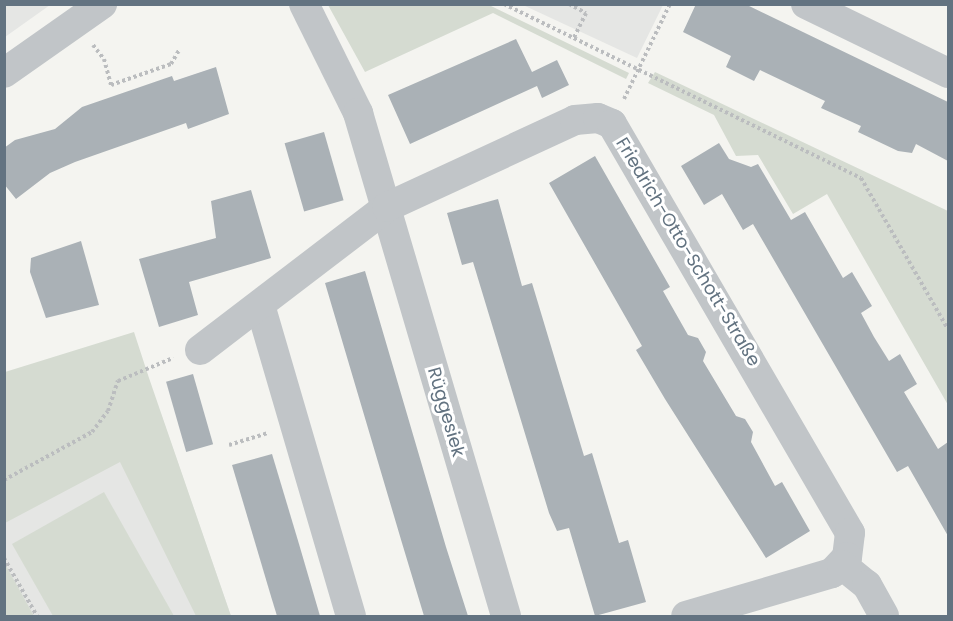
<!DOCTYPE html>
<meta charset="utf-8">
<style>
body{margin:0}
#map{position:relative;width:953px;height:621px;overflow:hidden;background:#f4f4f0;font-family:Poppins,sans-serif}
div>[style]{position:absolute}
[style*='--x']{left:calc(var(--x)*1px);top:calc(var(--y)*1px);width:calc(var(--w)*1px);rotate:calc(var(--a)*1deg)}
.built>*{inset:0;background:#e5e6e4}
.green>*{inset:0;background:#d5dbd1}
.building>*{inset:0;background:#aab1b6;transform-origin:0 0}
.path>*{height:4px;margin-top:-2px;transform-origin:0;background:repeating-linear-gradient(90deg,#bbbdbf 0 3px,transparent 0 6px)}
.minor>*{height:30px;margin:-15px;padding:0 15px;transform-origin:15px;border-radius:15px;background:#c1c5c8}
span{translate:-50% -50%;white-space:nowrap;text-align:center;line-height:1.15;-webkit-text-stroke:6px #fff;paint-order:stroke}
.street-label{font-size:18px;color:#637381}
.frame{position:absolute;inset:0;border:6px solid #637381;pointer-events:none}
</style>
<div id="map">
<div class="built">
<i style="clip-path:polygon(5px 4px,50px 4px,50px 5px,5px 37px)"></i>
<i style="clip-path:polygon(523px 5px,663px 4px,663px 5px,637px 58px)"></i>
<i style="clip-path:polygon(161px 414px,231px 616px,5px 616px,5px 499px)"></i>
</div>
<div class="green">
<i style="clip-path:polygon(328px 5px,489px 5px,629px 73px,626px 79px,493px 13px,365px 72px)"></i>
<i style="clip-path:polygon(655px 72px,948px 211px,948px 405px,827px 194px,793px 214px,758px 155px,736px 156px,714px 115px,648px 83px)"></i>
<i style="clip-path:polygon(134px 332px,149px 378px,231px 616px,196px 616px,120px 462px,5px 523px,5px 372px)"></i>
<i style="clip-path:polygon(104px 492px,174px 616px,53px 616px,12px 544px)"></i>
<i style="clip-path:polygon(4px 564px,5px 564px,34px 616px,5px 616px)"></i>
</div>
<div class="building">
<i style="clip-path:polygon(696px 4px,745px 4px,948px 102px,948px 161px,916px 144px,912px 153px,898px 151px,858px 132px,861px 126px,821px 108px,825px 101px,760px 70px,754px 81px,726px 67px,731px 56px,683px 32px)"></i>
<i style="clip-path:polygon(516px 39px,532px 72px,557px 60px,569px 85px,542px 98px,537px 86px,410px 144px,388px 95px)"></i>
<i style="clip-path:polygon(216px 67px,229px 114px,188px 129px,186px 123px,75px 162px,50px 173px,16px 199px,4px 184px,4px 148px,15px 140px,55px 129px,82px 107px,172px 76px,174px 81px)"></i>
<i style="left:324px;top:132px;width:71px;height:41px;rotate:74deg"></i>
<i style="clip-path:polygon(719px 143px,729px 159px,751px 167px,758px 164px,791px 220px,805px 212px,843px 278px,852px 272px,872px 306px,861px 313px,874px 337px,889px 361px,900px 354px,917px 384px,904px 392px,938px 449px,948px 442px,948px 536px,908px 466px,897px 472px,753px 224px,743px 230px,722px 194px,704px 205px,681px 166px)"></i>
<i style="clip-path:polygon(595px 156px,670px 287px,663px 291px,688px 335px,698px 338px,706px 352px,703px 361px,736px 416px,745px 419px,753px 432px,751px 442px,775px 486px,782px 482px,810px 531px,766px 558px,665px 399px,636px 350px,642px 346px,549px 183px)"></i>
<i style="clip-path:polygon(251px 190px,271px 258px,189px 282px,198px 315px,159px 327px,139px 259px,216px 238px,211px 201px)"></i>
<i style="clip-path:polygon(498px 199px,522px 286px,532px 283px,584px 456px,592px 453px,619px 543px,628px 540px,646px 602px,595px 616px,569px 528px,557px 531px,549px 513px,473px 262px,462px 265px,447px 213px)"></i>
<i style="clip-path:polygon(81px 241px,99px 305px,46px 318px,30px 272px,31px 258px)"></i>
<i style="clip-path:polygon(365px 271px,446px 547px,468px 616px,424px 616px,402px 543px,325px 283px)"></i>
<i style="left:193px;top:374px;width:73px;height:28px;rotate:74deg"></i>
<i style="clip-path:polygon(272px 454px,299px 544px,320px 616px,277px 616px,270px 593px,232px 465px)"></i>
</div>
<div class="path">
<i style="--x:504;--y:4;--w:397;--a:26"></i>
<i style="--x:861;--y:178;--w:174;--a:60.1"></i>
<i style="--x:569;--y:4;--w:19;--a:28"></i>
<i style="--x:586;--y:13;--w:28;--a:116"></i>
<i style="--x:93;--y:45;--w:18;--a:52"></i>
<i style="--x:104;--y:59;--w:27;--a:75"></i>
<i style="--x:111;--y:85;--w:64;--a:-19.3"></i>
<i style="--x:171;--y:64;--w:16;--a:-60"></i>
<i style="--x:624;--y:99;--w:106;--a:-64.2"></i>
<i style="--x:229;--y:445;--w:41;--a:-17.1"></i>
<i style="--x:4;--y:480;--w:100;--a:-28.6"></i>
<i style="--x:92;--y:432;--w:26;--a:-53"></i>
<i style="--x:108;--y:411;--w:32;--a:-72"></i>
<i style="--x:118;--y:381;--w:60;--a:-22.7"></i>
<i style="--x:4;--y:558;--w:67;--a:60.4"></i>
</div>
<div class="minor">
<i style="--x:304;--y:4;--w:122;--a:63.6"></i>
<i style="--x:358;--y:113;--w:524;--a:73.6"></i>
<i style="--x:806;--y:4;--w:158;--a:25.9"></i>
<i style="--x:4;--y:73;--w:120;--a:-35.1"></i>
<i style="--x:260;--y:305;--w:324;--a:73.7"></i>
<i style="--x:200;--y:350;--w:235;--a:-37.4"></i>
<i style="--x:387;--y:207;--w:207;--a:-24.8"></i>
<i style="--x:575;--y:120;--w:23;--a:-5"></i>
<i style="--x:598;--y:118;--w:15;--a:23"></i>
<i style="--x:612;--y:124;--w:473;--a:59.8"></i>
<i style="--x:850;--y:533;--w:24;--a:97"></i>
<i style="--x:847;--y:557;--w:22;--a:133"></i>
<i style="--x:832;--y:573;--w:152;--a:163.6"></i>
<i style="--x:842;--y:565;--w:32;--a:39"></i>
<i style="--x:867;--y:585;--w:35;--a:61"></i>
</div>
<div class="street-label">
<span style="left:688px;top:252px;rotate:59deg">Friedrich-Otto-Schott-Straße</span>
<span style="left:446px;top:412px;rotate:74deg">Rüggesiek</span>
</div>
<div class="frame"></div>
</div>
